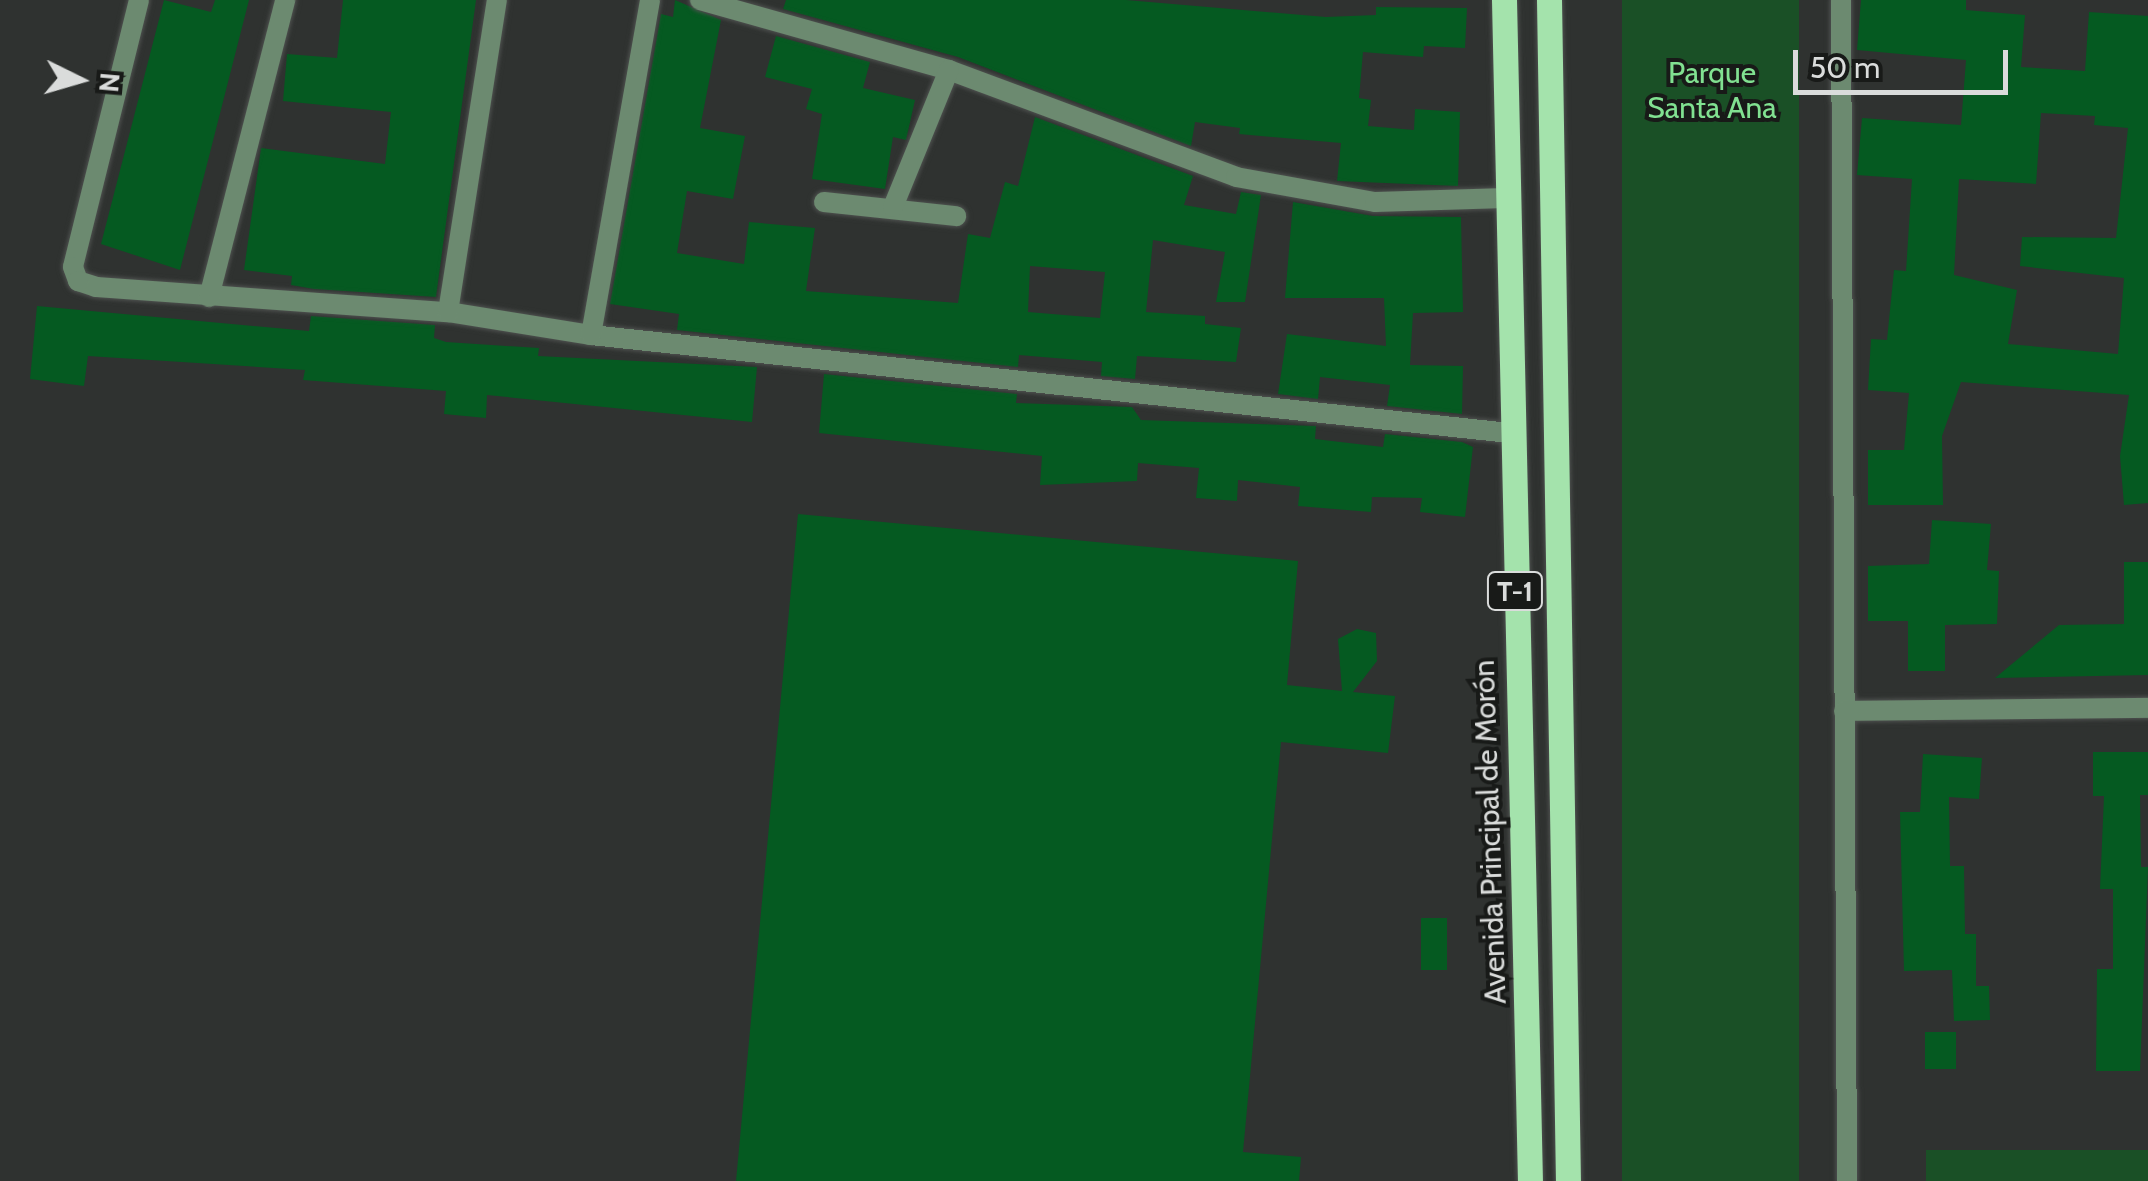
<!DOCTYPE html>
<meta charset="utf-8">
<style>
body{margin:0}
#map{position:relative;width:2148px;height:1181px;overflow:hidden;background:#2f3230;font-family:Cabin,sans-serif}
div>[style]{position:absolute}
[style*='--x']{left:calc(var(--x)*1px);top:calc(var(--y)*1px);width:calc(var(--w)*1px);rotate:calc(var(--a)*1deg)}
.green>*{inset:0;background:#1a5026;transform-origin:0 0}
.building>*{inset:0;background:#055a21;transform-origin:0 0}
.roads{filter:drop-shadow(0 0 2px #4e514f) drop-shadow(0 0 2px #4e514f)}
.minor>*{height:20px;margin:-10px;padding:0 10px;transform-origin:10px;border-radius:10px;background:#6c8a70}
.primary>*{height:25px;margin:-12.5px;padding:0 12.5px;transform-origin:12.5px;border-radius:12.5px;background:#a4e3ac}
span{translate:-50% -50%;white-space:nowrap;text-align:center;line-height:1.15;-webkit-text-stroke:8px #181a18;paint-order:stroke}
.shield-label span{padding:2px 8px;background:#181a18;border:2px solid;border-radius:8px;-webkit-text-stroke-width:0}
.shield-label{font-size:28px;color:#dadcdb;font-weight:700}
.park-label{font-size:30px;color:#81e191}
.street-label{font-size:30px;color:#dadcdb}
.north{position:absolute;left:30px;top:30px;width:100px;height:100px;-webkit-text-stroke:8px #181a18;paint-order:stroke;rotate:95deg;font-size:28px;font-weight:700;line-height:40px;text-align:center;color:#dadcdb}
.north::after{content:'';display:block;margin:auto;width:35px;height:45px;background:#dadcdb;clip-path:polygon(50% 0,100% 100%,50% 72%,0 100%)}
.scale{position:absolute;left:1793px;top:50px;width:215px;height:45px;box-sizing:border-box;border:5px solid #dadcdb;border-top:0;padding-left:12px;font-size:30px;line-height:35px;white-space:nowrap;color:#dadcdb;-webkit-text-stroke:8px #181a18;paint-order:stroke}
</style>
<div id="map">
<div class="green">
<i style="left:1622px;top:0;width:177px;height:1181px"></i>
<i style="left:2148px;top:1150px;width:31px;height:222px;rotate:90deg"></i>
</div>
<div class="building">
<i style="clip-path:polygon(164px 0,211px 12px,215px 0,249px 0,180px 270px,101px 244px)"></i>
<i style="clip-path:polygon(343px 0,476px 0,436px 297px,314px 289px,291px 285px,292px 276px,244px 270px,261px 148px,385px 164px,391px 112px,283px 101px,287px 54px,337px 58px)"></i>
<i style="clip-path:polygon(evenodd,675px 0,721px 20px,700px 128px,745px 136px,733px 199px,687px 191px,677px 253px,744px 264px,749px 222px,815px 228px,806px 291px,958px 303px,968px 234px,990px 238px,1005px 182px,1018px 186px,1035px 117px,1193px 176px,1184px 205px,1236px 214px,1241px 192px,1261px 195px,1245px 302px,1216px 302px,1225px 252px,1153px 240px,1146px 312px,1205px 316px,1205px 324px,1241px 328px,1236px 362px,1137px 356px,1135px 379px,1101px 376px,1102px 362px,1019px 355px,1018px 367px,677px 330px,679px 314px,610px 304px,661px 14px,673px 17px,675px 0,1030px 266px,1105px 272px,1100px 318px,1028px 312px,1030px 266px)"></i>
<i style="clip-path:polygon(786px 0,1126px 0,1326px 17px,1376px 15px,1376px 7px,1467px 8px,1465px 48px,1424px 46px,1423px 57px,1363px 52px,1359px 98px,1371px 100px,1368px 126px,1414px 130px,1415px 109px,1460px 112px,1458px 186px,1337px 181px,1341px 143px,1239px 134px,1240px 128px,1195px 122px,1191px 146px,958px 57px,783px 9px)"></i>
<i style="clip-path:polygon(evenodd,1861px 0,1966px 0,1966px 10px,2025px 15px,2021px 67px,2085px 71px,2089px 12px,2148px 16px,2148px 503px,2124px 505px,2120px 456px,2129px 395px,1961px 382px,1942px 436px,1943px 505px,1868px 505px,1868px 450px,1904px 450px,1909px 393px,1868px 390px,1871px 339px,1887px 340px,1894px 270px,1906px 271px,1912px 179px,1857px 175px,1862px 118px,1961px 125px,1966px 60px,1857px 50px,1861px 0,2041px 113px,2095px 116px,2094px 125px,2128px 128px,2116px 238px,2022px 237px,2020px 266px,2124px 278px,2118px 354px,2008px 344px,2017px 290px,1954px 275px,1959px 179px,2036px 184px,2041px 113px)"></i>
<i style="clip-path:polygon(776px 36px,870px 62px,863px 88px,915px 100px,906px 140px,893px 137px,885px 189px,812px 179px,822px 114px,806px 109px,812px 89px,765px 77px)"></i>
<i style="clip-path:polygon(1293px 202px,1373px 216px,1461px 217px,1463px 312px,1413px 313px,1410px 365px,1463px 366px,1462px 414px,1387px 406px,1390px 385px,1320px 377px,1318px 399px,1278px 394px,1287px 334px,1386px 346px,1384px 298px,1285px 298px)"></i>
<i style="clip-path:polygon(37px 306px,309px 331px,311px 316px,435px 325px,434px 338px,446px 342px,539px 348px,538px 356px,757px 367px,752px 422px,487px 395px,486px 418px,444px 414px,446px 391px,303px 380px,305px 370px,88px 356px,84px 386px,30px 379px)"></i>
<i style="clip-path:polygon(824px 374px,1017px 394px,1016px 403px,1132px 407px,1141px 420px,1316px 426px,1315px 439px,1383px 447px,1385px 434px,1462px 442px,1473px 447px,1465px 517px,1420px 512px,1422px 498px,1372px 497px,1371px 512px,1298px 506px,1300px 487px,1238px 480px,1237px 501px,1196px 498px,1199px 468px,1138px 463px,1137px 481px,1040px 485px,1042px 456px,819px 433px)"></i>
<i style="clip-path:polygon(798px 514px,1298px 561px,1287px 685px,1342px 691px,1338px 639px,1357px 629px,1376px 633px,1377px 661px,1353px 692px,1395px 696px,1388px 753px,1281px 742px,1243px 1152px,1301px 1157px,1299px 1181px,736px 1181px)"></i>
<i style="clip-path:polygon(1932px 520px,1991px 524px,1987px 570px,1999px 571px,1997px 624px,1945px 625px,1945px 671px,1908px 671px,1908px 621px,1868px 621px,1868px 566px,1929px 564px)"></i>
<i style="clip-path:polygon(2124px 562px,2148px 562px,2148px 675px,1995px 678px,2059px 625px,2124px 624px)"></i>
<i style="clip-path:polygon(2093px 752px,2148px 752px,2148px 795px,2140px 795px,2141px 867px,2148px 867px,2140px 1071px,2096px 1071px,2097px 969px,2113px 969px,2113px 889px,2100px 889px,2104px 796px,2093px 796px)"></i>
<i style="clip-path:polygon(1923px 754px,1982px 758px,1979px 799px,1949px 797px,1950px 866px,1964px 866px,1965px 934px,1976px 934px,1976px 986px,1989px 986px,1990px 1020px,1954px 1021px,1952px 970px,1904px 971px,1900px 812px,1920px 812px)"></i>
<i style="left:1421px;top:918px;width:26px;height:52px"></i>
<i style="left:1925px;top:1032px;width:31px;height:37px"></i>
</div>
<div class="roads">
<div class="minor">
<i style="--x:139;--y:0;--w:275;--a:103.9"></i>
<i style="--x:73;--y:267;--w:15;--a:70"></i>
<i style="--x:78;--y:281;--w:19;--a:18"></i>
<i style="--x:96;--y:287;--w:353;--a:4.1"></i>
<i style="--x:448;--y:312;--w:145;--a:9.1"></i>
<i style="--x:591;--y:335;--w:923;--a:6.09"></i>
<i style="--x:700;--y:0;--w:259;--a:15.7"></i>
<i style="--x:949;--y:70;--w:306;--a:20.4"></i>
<i style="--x:1236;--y:177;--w:141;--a:10.2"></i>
<i style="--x:1375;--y:202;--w:131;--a:-1.7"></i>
<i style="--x:1841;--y:0;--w:1181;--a:89.71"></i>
<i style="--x:824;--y:202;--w:133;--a:6.1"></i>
<i style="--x:893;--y:207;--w:148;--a:-67.8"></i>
<i style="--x:209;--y:297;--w:307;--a:-75.6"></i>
<i style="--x:448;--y:312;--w:316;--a:-81.1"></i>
<i style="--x:591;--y:335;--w:340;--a:-80"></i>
<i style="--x:1844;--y:711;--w:304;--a:-0.6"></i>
</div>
<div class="primary">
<i style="--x:1504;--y:0;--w:1181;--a:88.74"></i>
<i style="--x:1549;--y:0;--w:1181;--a:89.08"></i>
</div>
</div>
<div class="shield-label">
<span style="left:1515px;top:591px">T-1</span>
</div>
<div class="park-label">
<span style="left:1712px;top:90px">Parque<br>Santa Ana</span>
</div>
<div class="street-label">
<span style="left:1490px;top:832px;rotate:-92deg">Avenida Principal de Morón</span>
</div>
<div class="north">N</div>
<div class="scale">50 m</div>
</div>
